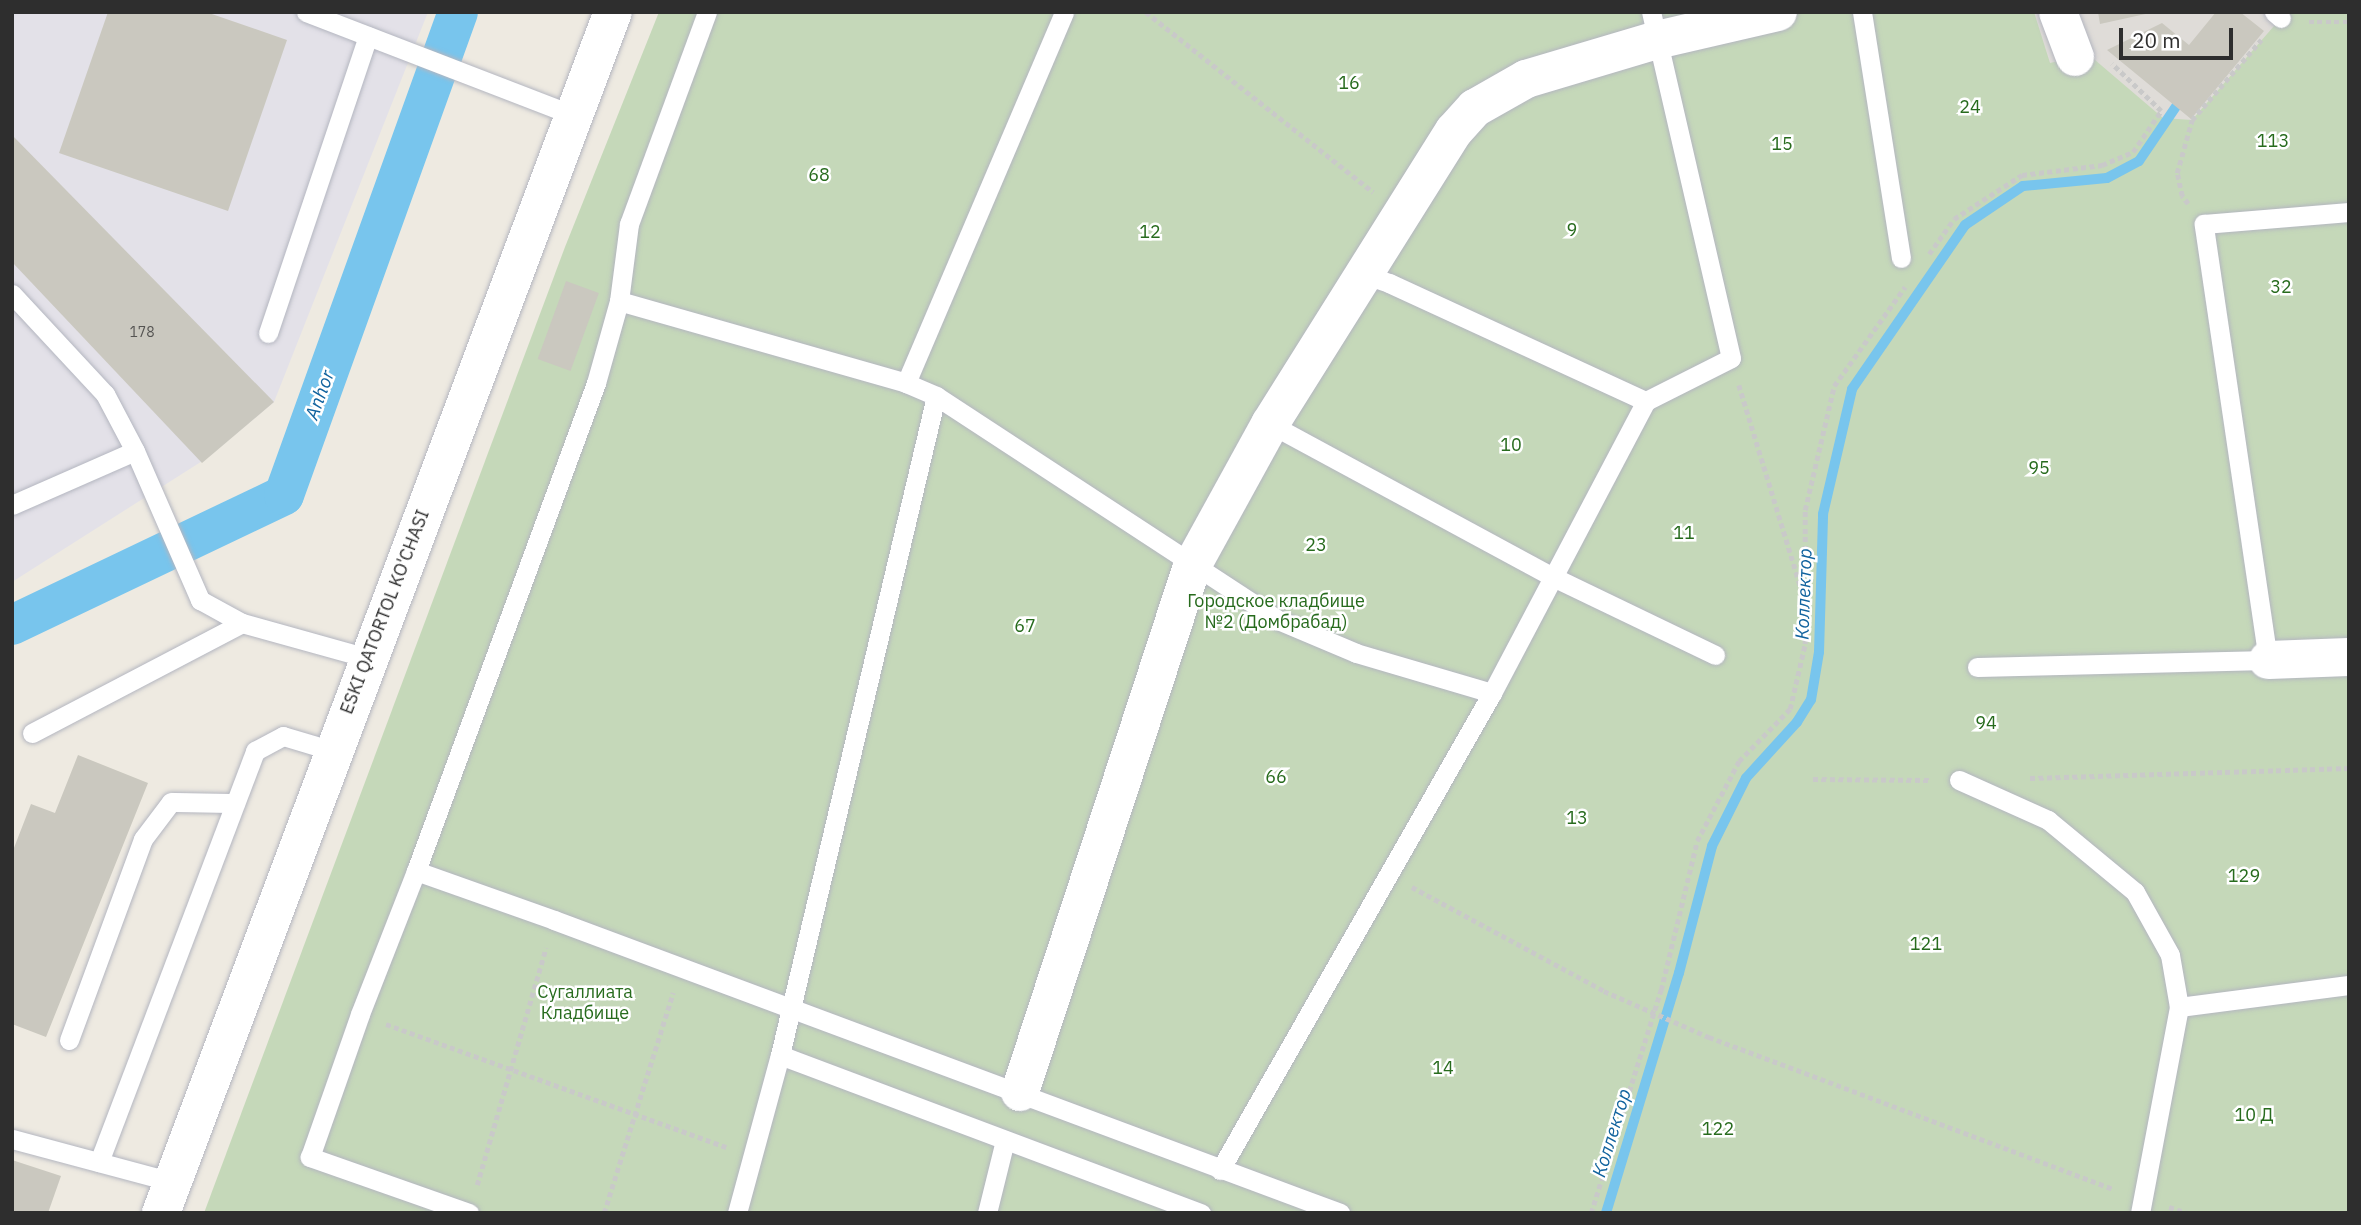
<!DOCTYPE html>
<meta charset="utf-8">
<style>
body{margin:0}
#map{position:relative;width:2361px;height:1225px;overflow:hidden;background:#eeeae1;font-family:"IBM Plex Sans",sans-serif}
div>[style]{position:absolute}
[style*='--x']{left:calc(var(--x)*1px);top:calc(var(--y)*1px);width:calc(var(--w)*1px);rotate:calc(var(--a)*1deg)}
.industrial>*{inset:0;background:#e3e1e8}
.cemetery>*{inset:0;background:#c5d8b9}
.plaza>*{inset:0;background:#dfdcd8}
.stream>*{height:10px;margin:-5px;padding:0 5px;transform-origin:5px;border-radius:5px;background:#78c5ed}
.canal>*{height:40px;margin:-20px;padding:0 20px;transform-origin:20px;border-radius:20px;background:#78c5ed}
.building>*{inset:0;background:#cac8bf;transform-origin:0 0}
.path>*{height:4.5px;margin-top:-2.25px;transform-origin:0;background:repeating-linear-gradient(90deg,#c9c9c9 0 5px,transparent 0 8.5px)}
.roads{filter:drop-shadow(0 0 2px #b4b6c0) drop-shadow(0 0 2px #b4b6c0)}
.service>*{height:19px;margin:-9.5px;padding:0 9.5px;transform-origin:9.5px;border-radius:9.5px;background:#fff}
.minor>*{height:38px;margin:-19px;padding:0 19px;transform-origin:19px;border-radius:19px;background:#fff}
.path-bridge>*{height:4.5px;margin-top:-2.25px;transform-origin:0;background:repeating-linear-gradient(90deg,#c9c9c9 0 5px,transparent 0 8.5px)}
span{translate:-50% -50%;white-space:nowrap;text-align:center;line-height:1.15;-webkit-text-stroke:5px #fff;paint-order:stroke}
.number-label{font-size:14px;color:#555452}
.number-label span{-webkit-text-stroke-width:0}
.park-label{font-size:18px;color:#276b1d}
.street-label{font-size:18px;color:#2e2e2e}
.water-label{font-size:19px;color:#11639e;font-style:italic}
.frame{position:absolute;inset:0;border:14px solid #2e2e2e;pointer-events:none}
.scale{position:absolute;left:2119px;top:28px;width:114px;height:32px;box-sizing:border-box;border:4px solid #2e2e2e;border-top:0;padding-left:9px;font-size:21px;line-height:24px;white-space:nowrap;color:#2e2e2e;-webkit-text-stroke:5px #fff;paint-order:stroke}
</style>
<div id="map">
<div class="industrial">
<i style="clip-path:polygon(12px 12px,428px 12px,274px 402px,207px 458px,12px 582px)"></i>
</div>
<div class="cemetery">
<i style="clip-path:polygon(659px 12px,2349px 12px,2349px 1213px,204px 1213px,565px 247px)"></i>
</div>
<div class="plaza">
<i style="clip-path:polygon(2034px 12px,2278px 12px,2281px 18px,2192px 120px,2163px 118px,2088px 54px,2050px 63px)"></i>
</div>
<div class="stream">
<i style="--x:1606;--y:1213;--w:251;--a:-73.1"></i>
<i style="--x:1679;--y:973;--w:131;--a:-75.4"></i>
<i style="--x:1712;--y:846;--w:76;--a:-63.4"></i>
<i style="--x:1746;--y:778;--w:76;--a:-47.7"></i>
<i style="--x:1797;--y:722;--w:26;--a:-58"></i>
<i style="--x:1811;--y:700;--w:49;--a:-80.5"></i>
<i style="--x:1819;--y:652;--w:138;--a:-88.3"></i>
<i style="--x:1823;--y:514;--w:128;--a:-76.9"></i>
<i style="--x:1852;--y:389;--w:199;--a:-55.4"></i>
<i style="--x:1965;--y:225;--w:70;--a:-33.9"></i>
<i style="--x:2023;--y:186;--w:84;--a:-5.4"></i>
<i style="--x:2107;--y:178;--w:36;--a:-28"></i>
<i style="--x:2139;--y:161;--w:68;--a:-55.8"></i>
</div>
<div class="canal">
<i style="--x:12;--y:625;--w:301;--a:-25.5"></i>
<i style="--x:284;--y:495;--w:513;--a:-70.19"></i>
</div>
<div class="building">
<i style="clip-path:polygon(108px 12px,206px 12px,287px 40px,228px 211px,59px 153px)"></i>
<i style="clip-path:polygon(2098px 12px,2149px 12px,2150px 13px,2100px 24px)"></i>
<i style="clip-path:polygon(2216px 12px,2240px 12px,2264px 31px,2191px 119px,2107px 50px,2162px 23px,2189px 45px)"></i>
<i style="clip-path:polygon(12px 135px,274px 402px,202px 463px,12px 262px)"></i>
<i style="left:566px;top:281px;width:35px;height:83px;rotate:20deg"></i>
<i style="clip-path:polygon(78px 755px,148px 783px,46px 1037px,12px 1024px,12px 853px,31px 804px,55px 813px)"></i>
<i style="clip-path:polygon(12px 1160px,61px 1176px,48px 1213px,12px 1213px)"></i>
</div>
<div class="path">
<i style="--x:1146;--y:12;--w:290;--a:38.4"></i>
<i style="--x:2309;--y:22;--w:40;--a:0"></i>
<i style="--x:2188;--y:204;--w:10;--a:-127"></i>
<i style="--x:2182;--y:196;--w:24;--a:-102"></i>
<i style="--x:2177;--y:173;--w:55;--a:-74.2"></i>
<i style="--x:2192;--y:120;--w:106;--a:-49.2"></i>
<i style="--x:1929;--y:254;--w:43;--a:-54.5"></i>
<i style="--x:1954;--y:219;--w:81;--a:-32.9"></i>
<i style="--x:2022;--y:175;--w:81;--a:-7.1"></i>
<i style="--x:2102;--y:165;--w:34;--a:-23"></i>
<i style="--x:2133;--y:152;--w:50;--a:-55.7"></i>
<i style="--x:2161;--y:111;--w:68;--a:-136.2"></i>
<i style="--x:1739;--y:385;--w:219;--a:73"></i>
<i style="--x:2030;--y:778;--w:319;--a:-1.8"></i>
<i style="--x:1813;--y:779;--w:118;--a:0.5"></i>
<i style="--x:1412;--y:887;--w:218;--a:28.4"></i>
<i style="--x:386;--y:1024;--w:362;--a:19.9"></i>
<i style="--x:1709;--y:1037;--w:433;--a:20.6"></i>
<i style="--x:477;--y:1185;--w:247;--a:-73.8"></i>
<i style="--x:2169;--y:1207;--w:19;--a:18"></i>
<i style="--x:604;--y:1213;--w:231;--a:-72.6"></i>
<i style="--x:1591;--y:1213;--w:234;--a:-72.6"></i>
<i style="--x:1661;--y:990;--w:153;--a:-76.4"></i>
<i style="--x:1697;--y:841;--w:90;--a:-62.3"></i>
<i style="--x:1739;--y:761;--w:73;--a:-45.6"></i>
<i style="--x:1790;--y:709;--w:67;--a:-77"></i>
<i style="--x:1805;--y:644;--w:134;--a:-90"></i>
<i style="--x:1805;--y:510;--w:127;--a:-76.8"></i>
<i style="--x:1834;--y:386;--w:122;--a:-54.4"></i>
</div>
<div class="roads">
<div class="service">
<i style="--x:306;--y:12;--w:286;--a:21.1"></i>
<i style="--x:1862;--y:12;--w:249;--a:81"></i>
<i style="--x:2274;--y:12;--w:9;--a:41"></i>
<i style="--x:1363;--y:274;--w:28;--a:19"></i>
<i style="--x:1389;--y:283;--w:283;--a:24.7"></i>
<i style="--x:12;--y:294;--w:137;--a:47.1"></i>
<i style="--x:105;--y:394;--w:64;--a:62.2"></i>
<i style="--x:135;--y:451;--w:163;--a:66.4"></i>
<i style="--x:200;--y:600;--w:48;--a:28.7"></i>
<i style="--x:242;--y:623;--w:130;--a:15.6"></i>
<i style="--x:619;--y:301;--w:298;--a:15.9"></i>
<i style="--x:906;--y:383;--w:33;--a:23"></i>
<i style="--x:936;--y:396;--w:409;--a:33.2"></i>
<i style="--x:1278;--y:620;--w:85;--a:22.9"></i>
<i style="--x:1356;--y:653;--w:142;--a:16.4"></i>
<i style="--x:268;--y:333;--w:313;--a:-71.4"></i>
<i style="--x:906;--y:383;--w:403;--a:-66.9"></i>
<i style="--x:1270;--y:424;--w:319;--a:28.4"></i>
<i style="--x:1551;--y:576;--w:182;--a:25.7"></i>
<i style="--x:12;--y:505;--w:134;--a:-23.7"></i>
<i style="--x:1977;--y:667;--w:291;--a:-1.4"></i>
<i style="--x:2268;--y:660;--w:441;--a:-98.4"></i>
<i style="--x:2204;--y:224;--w:145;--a:-4.7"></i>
<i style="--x:32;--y:733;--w:237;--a:-27.6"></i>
<i style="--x:1959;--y:780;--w:98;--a:24.2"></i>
<i style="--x:2048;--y:820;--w:113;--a:39.6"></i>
<i style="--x:2135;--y:892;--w:72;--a:60.9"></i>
<i style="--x:2170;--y:955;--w:53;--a:80.2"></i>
<i style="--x:2179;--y:1007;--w:210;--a:100.7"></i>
<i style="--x:416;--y:871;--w:146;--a:19.5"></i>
<i style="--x:554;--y:920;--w:839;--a:20.44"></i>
<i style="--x:2179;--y:1007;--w:171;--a:-7.4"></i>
<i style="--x:69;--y:1040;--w:214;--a:-69.8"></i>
<i style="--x:143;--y:839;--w:46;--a:-52.9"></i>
<i style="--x:171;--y:802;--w:64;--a:0.9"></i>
<i style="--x:780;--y:1055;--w:450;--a:20.6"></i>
<i style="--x:12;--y:1139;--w:166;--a:15"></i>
<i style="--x:99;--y:1162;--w:440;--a:-69.2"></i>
<i style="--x:255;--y:751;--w:32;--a:-28"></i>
<i style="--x:283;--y:736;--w:52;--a:16.7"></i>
<i style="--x:1220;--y:1170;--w:549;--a:-60.31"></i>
<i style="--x:1492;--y:693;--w:330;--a:-62.2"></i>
<i style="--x:1646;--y:401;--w:95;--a:-26.8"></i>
<i style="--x:1731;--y:358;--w:355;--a:-103"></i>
<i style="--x:469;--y:1213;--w:169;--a:-160.6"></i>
<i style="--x:310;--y:1157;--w:151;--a:-70.7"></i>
<i style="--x:360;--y:1014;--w:154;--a:-68.6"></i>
<i style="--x:416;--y:871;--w:520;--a:-69.75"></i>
<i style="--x:596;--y:383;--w:85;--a:-74.3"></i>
<i style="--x:619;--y:301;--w:78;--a:-82.6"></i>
<i style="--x:629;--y:224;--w:226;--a:-69.8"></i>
<i style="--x:737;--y:1213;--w:164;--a:-74.8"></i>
<i style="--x:780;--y:1055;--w:677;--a:-76.68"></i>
<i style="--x:987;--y:1213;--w:75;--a:-76.1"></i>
</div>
<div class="minor">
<i style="--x:2058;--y:12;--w:48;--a:69.3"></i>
<i style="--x:2268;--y:660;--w:81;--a:-2.1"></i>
<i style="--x:1020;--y:1092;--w:553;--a:-71.89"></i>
<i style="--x:1192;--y:566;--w:162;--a:-61.2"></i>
<i style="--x:1270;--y:424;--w:346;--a:-57.9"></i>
<i style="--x:1454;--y:131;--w:31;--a:-48"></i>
<i style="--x:1475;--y:108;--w:59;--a:-29.6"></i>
<i style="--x:1526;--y:79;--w:137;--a:-16.6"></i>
<i style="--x:1657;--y:40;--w:124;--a:-13"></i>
<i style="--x:161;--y:1213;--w:1283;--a:-69.38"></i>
</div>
</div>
<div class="path-bridge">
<i style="--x:1604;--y:991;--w:115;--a:23.7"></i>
</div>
<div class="number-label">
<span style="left:142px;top:332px">178</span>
</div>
<div class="park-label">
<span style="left:1349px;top:83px">16</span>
<span style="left:1970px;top:107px">24</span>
<span style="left:2273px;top:141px">113</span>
<span style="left:1782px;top:144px">15</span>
<span style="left:819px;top:175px">68</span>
<span style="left:1572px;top:230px">9</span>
<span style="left:1150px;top:232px">12</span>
<span style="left:2281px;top:287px">32</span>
<span style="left:1511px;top:445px">10</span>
<span style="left:2039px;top:468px">95</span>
<span style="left:1684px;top:533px">11</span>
<span style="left:1316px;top:545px">23</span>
<span style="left:1276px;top:612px">Городское кладбище<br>№2 (Домбрабад)</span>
<span style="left:1025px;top:626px">67</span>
<span style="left:1986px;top:723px">94</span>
<span style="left:1276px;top:777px">66</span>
<span style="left:1577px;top:818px">13</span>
<span style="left:2244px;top:876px">129</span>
<span style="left:1926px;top:944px">121</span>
<span style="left:585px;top:1003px">Сугаллиата<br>Кладбище</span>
<span style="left:1443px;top:1068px">14</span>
<span style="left:2254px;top:1115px">10 Д</span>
<span style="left:1718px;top:1129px">122</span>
</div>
<div class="street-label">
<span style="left:385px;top:612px;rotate:-69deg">ESKI QATORTOL KO'CHASI</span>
</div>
<div class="water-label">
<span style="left:320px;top:395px;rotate:-70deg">Anhor</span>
<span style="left:1804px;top:594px;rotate:-88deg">Коллектор</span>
<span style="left:1612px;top:1133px;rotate:-73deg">Коллектор</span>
</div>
<div class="frame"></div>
<div class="scale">20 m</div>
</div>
